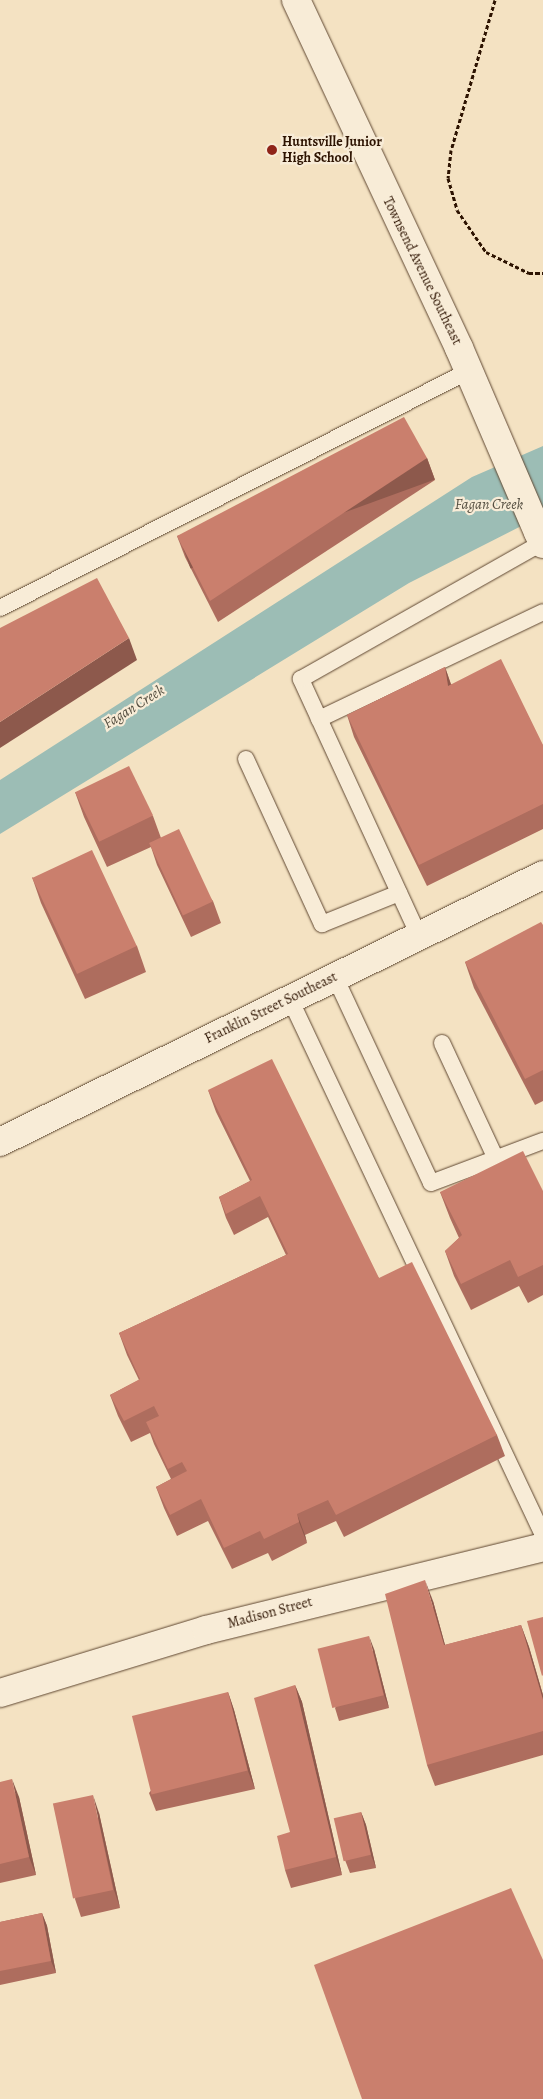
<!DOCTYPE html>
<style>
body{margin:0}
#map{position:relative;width:543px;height:2099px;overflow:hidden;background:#f4e2c2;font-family:Alegreya,serif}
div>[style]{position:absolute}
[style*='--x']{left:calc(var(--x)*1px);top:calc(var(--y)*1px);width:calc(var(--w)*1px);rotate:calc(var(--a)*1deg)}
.water>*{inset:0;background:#9cbdb5}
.path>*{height:3px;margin-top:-1.5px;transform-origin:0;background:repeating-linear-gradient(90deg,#2d1301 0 4px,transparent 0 6.5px)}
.roads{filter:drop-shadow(0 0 1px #5f4731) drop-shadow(0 0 1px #5f4731)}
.service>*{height:16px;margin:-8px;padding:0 8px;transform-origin:8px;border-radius:8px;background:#f8ecd7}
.minor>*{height:28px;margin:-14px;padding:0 14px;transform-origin:14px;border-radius:14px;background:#f8ecd7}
.tertiary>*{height:28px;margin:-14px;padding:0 14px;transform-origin:14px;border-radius:14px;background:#f8ecd7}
.secondary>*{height:28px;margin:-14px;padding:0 14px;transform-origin:14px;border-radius:14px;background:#f8ecd7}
.wall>*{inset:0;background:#ae6d5e}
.shaded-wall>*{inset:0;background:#8d594c;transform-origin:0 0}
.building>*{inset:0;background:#ca7f6d;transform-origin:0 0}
.dots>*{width:14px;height:14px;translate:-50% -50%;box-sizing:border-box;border:2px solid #f8ecd7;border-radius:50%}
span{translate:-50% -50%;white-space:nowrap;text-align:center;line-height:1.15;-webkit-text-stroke:4.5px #f8ecd7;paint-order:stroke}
.poi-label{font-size:14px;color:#2d1301;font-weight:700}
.left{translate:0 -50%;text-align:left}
.street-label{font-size:14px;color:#2d1301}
.water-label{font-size:15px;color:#544e40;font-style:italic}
</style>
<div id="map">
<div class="water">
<i style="clip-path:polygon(543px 446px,543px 515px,409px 583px,0 834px,0 780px,472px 477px)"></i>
</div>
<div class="path">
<i style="--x:495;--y:0;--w:156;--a:106.3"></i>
<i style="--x:451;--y:150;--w:28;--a:96"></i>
<i style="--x:448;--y:178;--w:33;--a:74"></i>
<i style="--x:457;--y:210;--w:51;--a:55.4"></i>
<i style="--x:486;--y:252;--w:48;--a:26"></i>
<i style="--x:529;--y:273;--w:14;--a:0"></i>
</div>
<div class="roads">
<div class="service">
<i style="--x:0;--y:608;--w:525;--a:-26.81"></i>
<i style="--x:319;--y:719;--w:248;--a:-25.5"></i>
<i style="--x:246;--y:759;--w:182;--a:65.3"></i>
<i style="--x:322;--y:924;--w:83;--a:-21.9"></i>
<i style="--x:419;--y:936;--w:283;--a:-114.7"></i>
<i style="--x:301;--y:679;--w:278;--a:-29.5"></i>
<i style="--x:335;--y:977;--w:227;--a:65"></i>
<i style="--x:431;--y:1183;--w:120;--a:-20.6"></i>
<i style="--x:290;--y:999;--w:593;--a:64.73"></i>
<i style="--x:442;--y:1043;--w:128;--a:65"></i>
</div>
<div class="minor">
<i style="--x:296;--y:0;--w:384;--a:64.9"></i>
<i style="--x:459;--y:348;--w:200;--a:66.8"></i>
</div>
<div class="tertiary">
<i style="--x:538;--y:532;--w:13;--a:67"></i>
<i style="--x:0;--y:1142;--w:605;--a:-26.18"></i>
</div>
<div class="secondary">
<i style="--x:0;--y:1693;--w:215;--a:-17"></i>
<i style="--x:206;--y:1630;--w:347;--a:-13.8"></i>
</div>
</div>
<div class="wall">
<i style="clip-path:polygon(427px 458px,435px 480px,218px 622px,185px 557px,177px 536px)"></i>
<i style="clip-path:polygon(445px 667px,451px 684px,543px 745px,543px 829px,427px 886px,354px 737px,347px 715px)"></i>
<i style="clip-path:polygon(75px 792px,153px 816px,161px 838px,213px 901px,221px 923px,191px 937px,157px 865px,151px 847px,107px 867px,84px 817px)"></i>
<i style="clip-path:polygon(32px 877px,137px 946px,146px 972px,85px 999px,41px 903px)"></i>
<i style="clip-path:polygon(543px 925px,543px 1101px,535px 1105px,474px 988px,465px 962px)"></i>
<i style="clip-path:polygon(208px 1090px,379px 1278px,497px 1435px,505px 1456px,344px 1537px,336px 1521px,305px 1535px,307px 1543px,272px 1561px,268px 1553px,232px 1569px,208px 1521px,177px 1536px,164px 1508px,156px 1487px,171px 1479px,154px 1444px,150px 1433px,131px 1442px,118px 1416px,110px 1395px,139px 1380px,127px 1355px,119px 1333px,286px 1255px,268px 1217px,234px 1235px,226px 1218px,219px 1197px,250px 1181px,216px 1112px)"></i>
<i style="clip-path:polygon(543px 1191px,543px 1295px,528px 1303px,519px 1286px,471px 1310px,454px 1276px,445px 1251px,459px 1238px,450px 1218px,440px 1192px)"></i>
<i style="clip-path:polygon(433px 1601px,445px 1645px,521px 1625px,529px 1647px,543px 1695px,543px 1755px,435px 1786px,427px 1765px)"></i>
<i style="clip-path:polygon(374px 1649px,389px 1708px,339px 1721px,335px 1708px)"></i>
<i style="clip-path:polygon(295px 1685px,302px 1702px,342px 1875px,291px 1888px,285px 1870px,290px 1832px)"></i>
<i style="clip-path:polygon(228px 1692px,234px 1710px,255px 1789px,156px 1811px,149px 1793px)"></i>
<i style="clip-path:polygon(0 1782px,19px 1797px,36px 1875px,0 1883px)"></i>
<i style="clip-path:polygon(361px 1812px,366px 1825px,376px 1868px,350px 1873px,345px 1860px)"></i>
<i style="clip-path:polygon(99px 1813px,120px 1908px,81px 1917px,75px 1899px)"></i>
<i style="clip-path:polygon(42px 1913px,47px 1926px,56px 1973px,0 1985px,0 1922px)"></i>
</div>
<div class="shaded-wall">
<i style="left:427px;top:458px;width:23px;height:260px;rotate:70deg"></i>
<i style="clip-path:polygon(129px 638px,137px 660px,0 748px,0 722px)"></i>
<i style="clip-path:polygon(445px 667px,452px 688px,448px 686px)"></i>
<i style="clip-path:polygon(297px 1514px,305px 1535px,307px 1543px,299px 1522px)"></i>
<i style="clip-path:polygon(425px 1580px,433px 1601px,451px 1667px,444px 1645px)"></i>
<i style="clip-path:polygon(521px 1625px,529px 1647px,543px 1695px,543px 1700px)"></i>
<i style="clip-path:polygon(369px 1636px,374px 1649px,389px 1708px,384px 1695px)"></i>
<i style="clip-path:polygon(295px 1685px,302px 1702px,342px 1875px,336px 1857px)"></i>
<i style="clip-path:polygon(228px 1692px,234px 1710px,255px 1789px,248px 1771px)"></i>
<i style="clip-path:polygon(12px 1779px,19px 1797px,36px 1875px,29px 1857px)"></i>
<i style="clip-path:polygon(93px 1795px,99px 1813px,120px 1908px,114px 1890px)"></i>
<i style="clip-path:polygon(361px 1812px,366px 1825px,376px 1868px,371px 1855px)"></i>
<i style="clip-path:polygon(42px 1913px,47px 1926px,56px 1973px,51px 1961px)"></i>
</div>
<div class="building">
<i style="clip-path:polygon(404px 417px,427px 458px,210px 601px,177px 536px)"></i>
<i style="clip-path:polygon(97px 578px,129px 638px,0 722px,0 628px)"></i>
<i style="clip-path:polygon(501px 659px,543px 745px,543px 804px,419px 865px,347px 715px,445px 667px,448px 686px)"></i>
<i style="left:129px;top:766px;width:55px;height:60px;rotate:64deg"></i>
<i style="left:179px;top:829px;width:80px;height:33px;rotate:65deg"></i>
<i style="left:92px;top:850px;width:106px;height:66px;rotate:65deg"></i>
<i style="clip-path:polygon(541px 922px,543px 925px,543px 1070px,525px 1079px,465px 962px)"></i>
<i style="clip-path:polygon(272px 1059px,379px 1278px,412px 1262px,497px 1435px,336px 1515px,328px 1500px,297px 1514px,299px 1522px,264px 1539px,260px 1531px,224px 1548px,201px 1499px,170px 1515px,156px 1487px,187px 1471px,182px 1462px,168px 1469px,146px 1422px,159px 1416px,154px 1406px,124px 1421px,110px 1395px,140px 1379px,119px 1333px,288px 1254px,260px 1196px,226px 1214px,219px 1197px,252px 1180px,208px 1090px)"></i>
<i style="clip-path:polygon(523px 1151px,543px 1191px,543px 1265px,518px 1277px,510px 1260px,461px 1284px,445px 1251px,462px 1235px,440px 1192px)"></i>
<i style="clip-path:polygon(425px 1580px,444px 1645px,521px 1625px,543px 1700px,543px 1731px,427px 1765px,385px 1594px)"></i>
<i style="clip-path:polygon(543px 1617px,543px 1675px,542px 1676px,527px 1621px)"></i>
<i style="left:369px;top:1636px;width:61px;height:53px;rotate:76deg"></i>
<i style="clip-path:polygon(295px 1685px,336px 1857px,285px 1870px,277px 1836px,290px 1832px,254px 1698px)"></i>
<i style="left:228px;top:1692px;width:81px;height:99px;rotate:76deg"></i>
<i style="clip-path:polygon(12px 1779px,29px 1857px,0 1864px,0 1782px)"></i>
<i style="left:93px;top:1795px;width:97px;height:41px;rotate:78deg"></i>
<i style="left:361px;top:1812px;width:44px;height:28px;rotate:77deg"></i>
<i style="clip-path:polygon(511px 1888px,543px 1960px,543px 2099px,362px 2099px,314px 1965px)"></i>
<i style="clip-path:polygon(42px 1913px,51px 1961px,0 1971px,0 1922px)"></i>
</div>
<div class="dots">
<i style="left:272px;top:150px;background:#8f2418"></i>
</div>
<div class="poi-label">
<span class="left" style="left:282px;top:150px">Huntsville Junior<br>High School</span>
</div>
<div class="street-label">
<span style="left:422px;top:271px;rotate:64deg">Townsend Avenue Southeast</span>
<span style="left:271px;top:1008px;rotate:-26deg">Franklin Street Southeast</span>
<span style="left:270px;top:1613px;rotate:-15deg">Madison Street</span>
</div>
<div class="water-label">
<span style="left:489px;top:505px">Fagan Creek</span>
<span style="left:134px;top:707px;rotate:-32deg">Fagan Creek</span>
</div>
</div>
